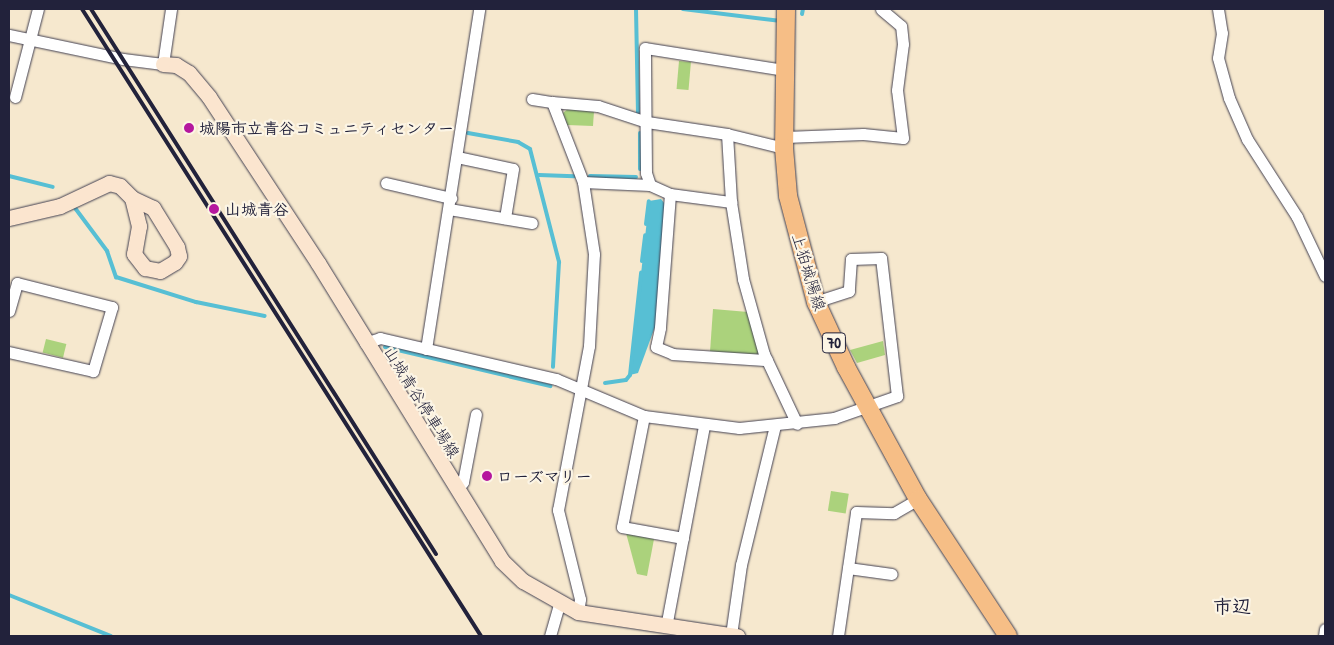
<!DOCTYPE html>
<meta charset="utf-8">
<style>
body{margin:0}
#map{position:relative;width:1334px;height:645px;overflow:hidden;background:#f6e8ce;font-family:"Patrick Hand","Klee One",sans-serif}
div>[style]{position:absolute}
[style*='--x']{left:calc(var(--x)*1px);top:calc(var(--y)*1px);width:calc(var(--w)*1px);rotate:calc(var(--a)*1deg)}
.green>*{inset:0;background:#abd27c;transform-origin:0 0}
.water>*{inset:0;background:#57bfd4}
.stream>*{height:4px;margin:-2px;padding:0 2px;transform-origin:2px;border-radius:2px;background:#57bfd4}
.roads{filter:drop-shadow(0 0 1px #424051) drop-shadow(0 0 1px #424051)}
.street>*{height:11px;margin:-5.5px;padding:0 5.5px;transform-origin:5.5px;border-radius:5.5px;background:#fff}
.secondary>*{height:15px;margin:-7.5px;padding:0 7.5px;transform-origin:7.5px;border-radius:7.5px;background:#fbe5cf}
.primary>*{height:18px;margin:-9px;padding:0 9px;transform-origin:9px;border-radius:9px;background:#f6be86}
.rail>*{height:4px;margin:-2px;padding:0 2px;transform-origin:2px;border-radius:2px;background:#22223b}
.dots>*{width:14px;height:14px;translate:-50% -50%;box-sizing:border-box;border:2px solid #fcf5e5;border-radius:50%}
span{translate:-50% -50%;white-space:nowrap;text-align:center;line-height:1.15;-webkit-text-stroke:4.5px #fcf5e5;paint-order:stroke}
.shield-label span{padding:1px 4px;background:#fcf5e5;border:1px solid;border-radius:4px;-webkit-text-stroke-width:0}
.shield-label{font-size:15px;color:#22223b;font-weight:700}
.poi-label{font-size:16px;color:#22223b;font-weight:700}
.left{translate:0 -50%;text-align:left}
.street-label{font-size:16px;color:#22223b}
.quarter-label{font-size:19px;color:#22223b;font-weight:700}
.frame{position:absolute;inset:0;border:10px solid #22223b;pointer-events:none}
</style>
<div id="map">
<div class="green">
<i style="left:679px;top:61px;width:12px;height:28px;rotate:5deg"></i>
<i style="clip-path:polygon(569px 108px,594px 111px,593px 126px,567px 125px,563px 113px)"></i>
<i style="clip-path:polygon(713px 309px,748px 312px,761px 356px,710px 352px)"></i>
<i style="left:46px;top:339px;width:21px;height:14px;rotate:14deg"></i>
<i style="clip-path:polygon(883px 341px,885px 355px,857px 363px,850px 350px)"></i>
<i style="left:831px;top:491px;width:18px;height:20px;rotate:9deg"></i>
<i style="clip-path:polygon(626px 533px,654px 539px,647px 576px,637px 574px)"></i>
</div>
<div class="water">
<i style="clip-path:polygon(661px 199px,665px 204px,656px 324px,638px 373px,630px 375px,649px 201px)"></i>
</div>
<div class="stream">
<i style="--x:636;--y:9;--w:103;--a:88.9"></i>
<i style="--x:683;--y:9;--w:99;--a:7"></i>
<i style="--x:802;--y:14;--w:5;--a:-79"></i>
<i style="--x:468;--y:133;--w:51;--a:10.2"></i>
<i style="--x:518;--y:142;--w:14;--a:30"></i>
<i style="--x:530;--y:149;--w:117;--a:75.6"></i>
<i style="--x:559;--y:262;--w:105;--a:93.3"></i>
<i style="--x:640;--y:133;--w:36;--a:90"></i>
<i style="--x:539;--y:175;--w:35;--a:2"></i>
<i style="--x:9;--y:176;--w:45;--a:14"></i>
<i style="--x:590;--y:176;--w:46;--a:1.2"></i>
<i style="--x:75;--y:208;--w:54;--a:53.3"></i>
<i style="--x:107;--y:251;--w:28;--a:71"></i>
<i style="--x:116;--y:277;--w:84;--a:17.4"></i>
<i style="--x:196;--y:302;--w:70;--a:11.5"></i>
<i style="--x:646;--y:224;--w:23;--a:-83"></i>
<i style="--x:642;--y:261;--w:26;--a:-83"></i>
<i style="--x:385;--y:347;--w:170;--a:13.3"></i>
<i style="--x:605;--y:383;--w:21;--a:-8"></i>
<i style="--x:626;--y:380;--w:6;--a:-51"></i>
<i style="--x:630;--y:375;--w:103;--a:-83.8"></i>
<i style="--x:9;--y:595;--w:110;--a:21.9"></i>
</div>
<div class="roads">
<div class="street">
<i style="--x:1218;--y:9;--w:24;--a:81"></i>
<i style="--x:1222;--y:33;--w:25;--a:99"></i>
<i style="--x:1218;--y:58;--w:41;--a:74.6"></i>
<i style="--x:1229;--y:98;--w:45;--a:66.3"></i>
<i style="--x:1247;--y:139;--w:93;--a:57.3"></i>
<i style="--x:1297;--y:217;--w:65;--a:64.6"></i>
<i style="--x:9;--y:35;--w:116;--a:11.9"></i>
<i style="--x:123;--y:59;--w:40;--a:7.1"></i>
<i style="--x:163;--y:64;--w:56;--a:-81.7"></i>
<i style="--x:15;--y:97;--w:91;--a:-75.4"></i>
<i style="--x:532;--y:99;--w:20;--a:9"></i>
<i style="--x:727;--y:134;--w:68;--a:86.6"></i>
<i style="--x:731;--y:202;--w:78;--a:81.1"></i>
<i style="--x:743;--y:279;--w:78;--a:74.4"></i>
<i style="--x:764;--y:354;--w:77;--a:64.8"></i>
<i style="--x:785;--y:137;--w:78;--a:-2.2"></i>
<i style="--x:863;--y:134;--w:40;--a:5.7"></i>
<i style="--x:903;--y:138;--w:48;--a:-97.1"></i>
<i style="--x:897;--y:90;--w:46;--a:-82.6"></i>
<i style="--x:903;--y:44;--w:18;--a:-96"></i>
<i style="--x:901;--y:26;--w:26;--a:-140"></i>
<i style="--x:457;--y:157;--w:57;--a:12.1"></i>
<i style="--x:513;--y:169;--w:50;--a:99.3"></i>
<i style="--x:583;--y:182;--w:67;--a:2.6"></i>
<i style="--x:650;--y:185;--w:22;--a:24"></i>
<i style="--x:670;--y:194;--w:62;--a:7.5"></i>
<i style="--x:386;--y:183;--w:67;--a:13"></i>
<i style="--x:650;--y:185;--w:13;--a:-108"></i>
<i style="--x:646;--y:173;--w:125;--a:-90.5"></i>
<i style="--x:645;--y:48;--w:141;--a:9"></i>
<i style="--x:670;--y:194;--w:134;--a:94.3"></i>
<i style="--x:660;--y:328;--w:19;--a:102"></i>
<i style="--x:656;--y:347;--w:18;--a:22"></i>
<i style="--x:673;--y:354;--w:94;--a:3.7"></i>
<i style="--x:449;--y:209;--w:84;--a:9.6"></i>
<i style="--x:9;--y:311;--w:29;--a:-74"></i>
<i style="--x:17;--y:283;--w:98;--a:14.2"></i>
<i style="--x:112;--y:307;--w:67;--a:106.5"></i>
<i style="--x:93;--y:371;--w:86;--a:-167.3"></i>
<i style="--x:365;--y:343;--w:16;--a:-18"></i>
<i style="--x:380;--y:338;--w:181;--a:13.1"></i>
<i style="--x:556;--y:379;--w:95;--a:22.8"></i>
<i style="--x:644;--y:416;--w:96;--a:7.2"></i>
<i style="--x:739;--y:428;--w:96;--a:-6"></i>
<i style="--x:834;--y:418;--w:67;--a:-19.2"></i>
<i style="--x:897;--y:396;--w:139;--a:-96.6"></i>
<i style="--x:881;--y:258;--w:30;--a:178"></i>
<i style="--x:851;--y:259;--w:32;--a:94"></i>
<i style="--x:849;--y:291;--w:35;--a:162"></i>
<i style="--x:426;--y:349;--w:344;--a:-81.1"></i>
<i style="--x:644;--y:416;--w:113;--a:101.2"></i>
<i style="--x:622;--y:527;--w:62;--a:10.2"></i>
<i style="--x:457;--y:490;--w:10;--a:-53"></i>
<i style="--x:463;--y:482;--w:69;--a:-79.2"></i>
<i style="--x:848;--y:568;--w:44;--a:7.8"></i>
<i style="--x:578;--y:612;--w:13;--a:-81"></i>
<i style="--x:580;--y:599;--w:92;--a:-103.9"></i>
<i style="--x:558;--y:510;--w:167;--a:-79.3"></i>
<i style="--x:589;--y:346;--w:92;--a:-86.9"></i>
<i style="--x:594;--y:254;--w:73;--a:-98.7"></i>
<i style="--x:583;--y:182;--w:86;--a:-111.2"></i>
<i style="--x:552;--y:102;--w:46;--a:5"></i>
<i style="--x:598;--y:106;--w:52;--a:18.1"></i>
<i style="--x:647;--y:122;--w:81;--a:8.5"></i>
<i style="--x:727;--y:134;--w:59;--a:13.8"></i>
<i style="--x:666;--y:627;--w:206;--a:-79.3"></i>
<i style="--x:731;--y:635;--w:71;--a:-81.9"></i>
<i style="--x:741;--y:565;--w:143;--a:-76.3"></i>
<i style="--x:550;--y:636;--w:32;--a:-74"></i>
<i style="--x:838;--y:636;--w:125;--a:-81.7"></i>
<i style="--x:856;--y:512;--w:38;--a:2"></i>
<i style="--x:894;--y:513;--w:28;--a:-30"></i>
<i style="--x:1324;--y:636;--w:7;--a:-82"></i>
</div>
<div class="secondary">
<i style="--x:163;--y:64;--w:13;--a:4"></i>
<i style="--x:176;--y:65;--w:15;--a:32"></i>
<i style="--x:189;--y:73;--w:31;--a:50"></i>
<i style="--x:209;--y:97;--w:199;--a:56.7"></i>
<i style="--x:318;--y:263;--w:350;--a:58.3"></i>
<i style="--x:502;--y:561;--w:29;--a:44"></i>
<i style="--x:523;--y:581;--w:63;--a:29.4"></i>
<i style="--x:578;--y:612;--w:161;--a:8.6"></i>
<i style="--x:9;--y:218;--w:52;--a:-13.2"></i>
<i style="--x:60;--y:206;--w:54;--a:-25.1"></i>
<i style="--x:109;--y:183;--w:11;--a:15"></i>
<i style="--x:120;--y:186;--w:17;--a:45"></i>
<i style="--x:132;--y:198;--w:29;--a:76"></i>
<i style="--x:139;--y:226;--w:28;--a:100"></i>
<i style="--x:134;--y:254;--w:18;--a:52"></i>
<i style="--x:145;--y:268;--w:15;--a:11"></i>
<i style="--x:160;--y:271;--w:17;--a:-31"></i>
<i style="--x:175;--y:262;--w:7;--a:-56"></i>
<i style="--x:179;--y:256;--w:9;--a:-103"></i>
<i style="--x:177;--y:247;--w:46;--a:-121.6"></i>
<i style="--x:153;--y:208;--w:23;--a:-155"></i>
</div>
<div class="primary">
<i style="--x:786;--y:9;--w:139;--a:90.8"></i>
<i style="--x:784;--y:148;--w:48;--a:85.2"></i>
<i style="--x:788;--y:196;--w:110;--a:75.2"></i>
<i style="--x:816;--y:302;--w:72;--a:65.2"></i>
<i style="--x:846;--y:367;--w:150;--a:61.4"></i>
<i style="--x:918;--y:499;--w:164;--a:56.7"></i>
</div>
</div>
<div class="rail">
<i style="--x:82;--y:9;--w:743;--a:57.53"></i>
<i style="--x:91;--y:9;--w:645;--a:57.67"></i>
</div>
<div class="dots">
<i style="left:189px;top:128px;background:#b5179e"></i>
<i style="left:214px;top:209px;background:#b5179e"></i>
<i style="left:487px;top:476px;background:#b5179e"></i>
</div>
<div class="shield-label">
<span style="left:834px;top:343px">70</span>
</div>
<div class="poi-label">
<span class="left" style="left:199px;top:128px">城陽市立青谷コミュニティセンター</span>
<span class="left" style="left:225px;top:209px">山城青谷</span>
<span class="left" style="left:497px;top:476px">ローズマリー</span>
</div>
<div class="street-label">
<span style="left:809px;top:272px;rotate:73deg">上狛城陽線</span>
<span style="left:422px;top:402px;rotate:58deg">山城青谷停車場線</span>
</div>
<div class="quarter-label">
<span style="left:1232px;top:607px">市辺</span>
</div>
<div class="frame"></div>
</div>
